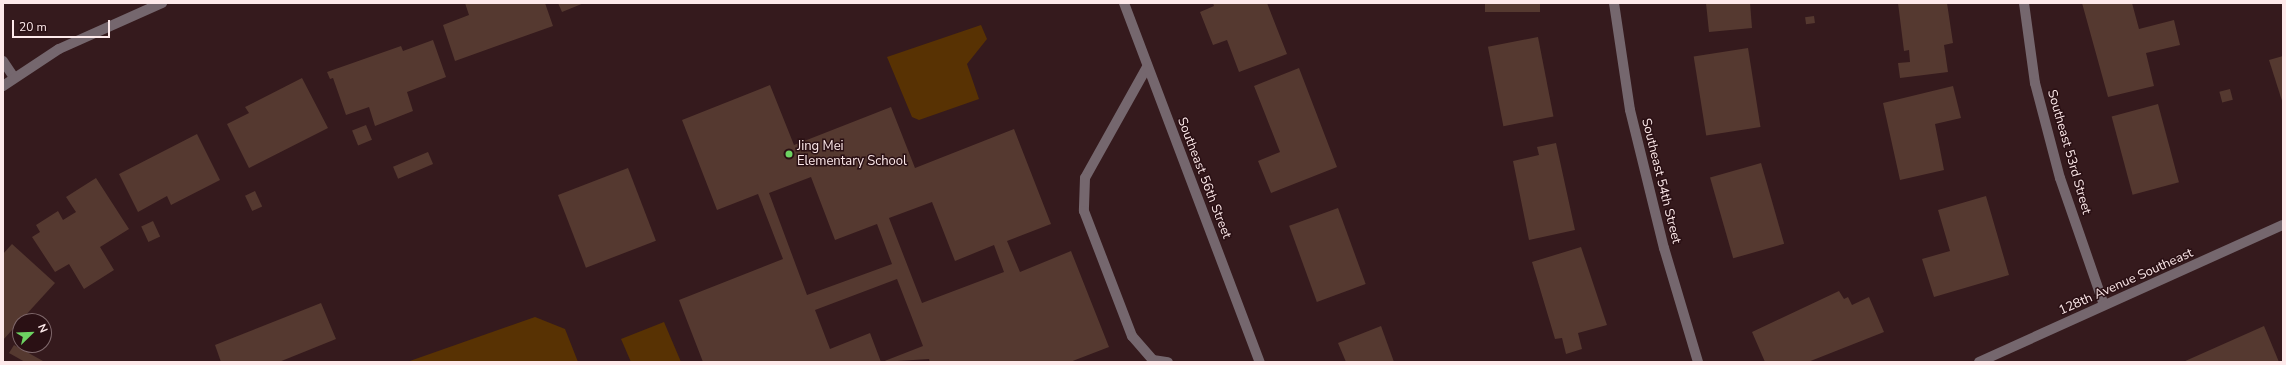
<!DOCTYPE html>
<style>
body{margin:0}
#map{position:relative;width:2286px;height:365px;overflow:hidden;background:#351a1d;font-family:"Nunito Sans",sans-serif}
div>[style]{position:absolute}
[style*='--x']{left:calc(var(--x)*1px);top:calc(var(--y)*1px);width:calc(var(--w)*1px);rotate:calc(var(--a)*1deg)}
.green>*{inset:0;background:#583203}
.building>*{inset:0;background:#553930;transform-origin:0 0}
.lane>*{height:10px;margin:-5px;padding:0 5px;transform-origin:5px;border-radius:5px;background:#75676e}
.street>*{height:10px;margin:-5px;padding:0 5px;transform-origin:5px;border-radius:5px;background:#75676e}
.dots>*{width:11px;height:11px;translate:-50% -50%;box-sizing:border-box;border:2px solid #2a1014;border-radius:50%}
span{translate:-50% -50%;white-space:nowrap;text-align:center;line-height:1.15;-webkit-text-stroke:3px #2a1014;paint-order:stroke}
.poi-label{font-size:13px;color:#fde9ea}
.left{translate:0 -50%;text-align:left}
.street-label{font-size:13px;color:#fde9ea}
.frame{position:absolute;inset:0;border:4px solid #fde9ea;pointer-events:none}
.north{position:absolute;left:12px;top:313px;width:40px;height:40px;box-sizing:border-box;background:#2a1014;border:1px solid #7e676a;border-radius:50%;rotate:67deg;font-size:11px;font-weight:700;line-height:16px;text-align:center;color:#fde9ea}
.north::after{content:'';display:block;margin:auto;width:14px;height:18px;background:#6dd362;clip-path:polygon(50% 0,100% 100%,50% 72%,0 100%)}
.scale{position:absolute;left:12px;top:20px;width:98px;height:18px;box-sizing:border-box;border:2px solid #fde9ea;border-top:0;padding-left:5px;font-size:12px;line-height:14px;white-space:nowrap;color:#fde9ea;-webkit-text-stroke:3px #2a1014;paint-order:stroke}
</style>
<div id="map">
<div class="green">
<i style="clip-path:polygon(981px 25px,987px 39px,967px 64px,979px 99px,919px 120px,912px 117px,887px 57px)"></i>
<i style="clip-path:polygon(535px 317px,565px 329px,578px 362px,407px 362px)"></i>
<i style="clip-path:polygon(664px 322px,681px 362px,631px 362px,621px 339px)"></i>
</div>
<div class="building">
<i style="clip-path:polygon(465px 3px,545px 3px,553px 26px,455px 61px,443px 25px,469px 15px)"></i>
<i style="clip-path:polygon(558px 3px,584px 3px,562px 12px)"></i>
<i style="clip-path:polygon(1213px 3px,1267px 3px,1287px 54px,1239px 72px,1227px 40px,1213px 45px,1200px 12px,1214px 6px)"></i>
<i style="left:1485px;top:3px;width:55px;height:9px"></i>
<i style="clip-path:polygon(1706px 3px,1750px 3px,1752px 28px,1709px 32px)"></i>
<i style="clip-path:polygon(1898px 3px,1947px 3px,1953px 43px,1944px 45px,1948px 72px,1900px 78px,1898px 63px,1910px 62px,1909px 50px,1904px 51px)"></i>
<i style="clip-path:polygon(2082px 3px,2132px 3px,2139px 29px,2174px 20px,2180px 45px,2146px 53px,2154px 86px,2108px 97px)"></i>
<i style="left:1814px;top:16px;width:7px;height:9px;rotate:82deg"></i>
<i style="left:1538px;top:37px;width:81px;height:51px;rotate:79deg"></i>
<i style="clip-path:polygon(433px 40px,446px 77px,407px 92px,413px 111px,375px 126px,369px 107px,346px 115px,333px 78px,330px 79px,327px 72px,401px 46px,403px 51px)"></i>
<i style="left:1748px;top:48px;width:80px;height:55px;rotate:81deg"></i>
<i style="clip-path:polygon(2283px 56px,2283px 104px,2269px 60px)"></i>
<i style="clip-path:polygon(1299px 68px,1337px 167px,1271px 193px,1258px 161px,1280px 152px,1254px 86px)"></i>
<i style="clip-path:polygon(302px 78px,328px 128px,249px 168px,227px 124px,249px 113px,245px 107px)"></i>
<i style="clip-path:polygon(evenodd,770px 85px,794px 145px,891px 107px,915px 168px,1014px 129px,1051px 224px,1007px 241px,1020px 272px,1071px 251px,1109px 347px,1070px 362px,930px 362px,929px 359px,882px 362px,923px 346px,897px 279px,815px 310px,830px 349px,870px 333px,881px 362px,703px 362px,679px 300px,783px 259px,758px 194px,717px 210px,682px 120px,770px 85px,811px 177px,835px 240px,877px 224px,892px 264px,807px 295px,769px 193px,811px 177px,770px 85px,932px 202px,955px 261px,994px 245px,1004px 272px,922px 303px,889px 218px,932px 202px)"></i>
<i style="clip-path:polygon(1953px 86px,1961px 118px,1935px 124px,1944px 170px,1900px 180px,1883px 103px)"></i>
<i style="left:2230px;top:89px;width:11px;height:11px;rotate:75deg"></i>
<i style="left:2158px;top:104px;width:81px;height:48px;rotate:75deg"></i>
<i style="left:366px;top:125px;width:16px;height:15px;rotate:68deg"></i>
<i style="clip-path:polygon(197px 134px,220px 180px,171px 205px,167px 196px,138px 212px,119px 174px)"></i>
<i style="clip-path:polygon(1556px 143px,1575px 230px,1529px 240px,1513px 161px,1539px 155px,1537px 147px)"></i>
<i style="left:428px;top:152px;width:13px;height:38px;rotate:67deg"></i>
<i style="left:1761px;top:163px;width:84px;height:53px;rotate:74deg"></i>
<i style="left:628px;top:168px;width:78px;height:75px;rotate:69deg"></i>
<i style="clip-path:polygon(96px 178px,129px 229px,100px 247px,114px 270px,84px 289px,69px 264px,55px 272px,32px 237px,40px 232px,36px 225px,58px 211px,63px 220px,76px 212px,66px 197px)"></i>
<i style="left:255px;top:191px;width:17px;height:11px;rotate:65deg"></i>
<i style="clip-path:polygon(1986px 196px,2009px 275px,1934px 297px,1922px 259px,1950px 251px,1938px 210px)"></i>
<i style="left:1338px;top:208px;width:81px;height:52px;rotate:70deg"></i>
<i style="left:153px;top:221px;width:17px;height:13px;rotate:65deg"></i>
<i style="clip-path:polygon(12px 244px,55px 283px,3px 340px,3px 254px)"></i>
<i style="clip-path:polygon(1581px 247px,1607px 325px,1578px 333px,1582px 349px,1566px 354px,1562px 338px,1555px 339px,1532px 262px)"></i>
<i style="clip-path:polygon(1839px 291px,1844px 299px,1848px 297px,1852px 305px,1869px 297px,1884px 332px,1808px 362px,1765px 362px,1752px 332px)"></i>
<i style="clip-path:polygon(321px 303px,336px 339px,279px 362px,221px 362px,215px 345px)"></i>
<i style="clip-path:polygon(1381px 326px,1394px 362px,1346px 362px,1338px 343px)"></i>
<i style="clip-path:polygon(2264px 326px,2279px 362px,2183px 362px)"></i>
<i style="clip-path:polygon(14px 345px,43px 361px,25px 362px,9px 353px)"></i>
</div>
<div class="lane">
<i style="--x:1147;--y:67;--w:127;--a:119.2"></i>
<i style="--x:1085;--y:178;--w:33;--a:92"></i>
<i style="--x:1084;--y:211;--w:134;--a:69"></i>
<i style="--x:1132;--y:336;--w:32;--a:49"></i>
<i style="--x:1153;--y:360;--w:15;--a:8"></i>
</div>
<div class="street">
<i style="--x:1124;--y:3;--w:384;--a:69.3"></i>
<i style="--x:1614;--y:3;--w:108;--a:81.5"></i>
<i style="--x:1630;--y:110;--w:142;--a:76.2"></i>
<i style="--x:1664;--y:248;--w:119;--a:73.4"></i>
<i style="--x:2024;--y:3;--w:81;--a:82.2"></i>
<i style="--x:2035;--y:83;--w:98;--a:75.3"></i>
<i style="--x:2060;--y:178;--w:134;--a:70.9"></i>
<i style="--x:3;--y:61;--w:18;--a:56"></i>
<i style="--x:3;--y:86;--w:67;--a:-33.5"></i>
<i style="--x:59;--y:49;--w:113;--a:-24.1"></i>
<i style="--x:1979;--y:362;--w:333;--a:-24.3"></i>
</div>
<div class="dots">
<i style="left:789px;top:154px;background:#6dd362"></i>
</div>
<div class="poi-label">
<span class="left" style="left:797px;top:154px">Jing Mei<br>Elementary School</span>
</div>
<div class="street-label">
<span style="left:2069px;top:152px;rotate:74deg">Southeast 53rd Street</span>
<span style="left:1204px;top:178px;rotate:69deg">Southeast 56th Street</span>
<span style="left:1661px;top:181px;rotate:76deg">Southeast 54th Street</span>
<span style="left:2126px;top:282px;rotate:-24deg">128th Avenue Southeast</span>
</div>
<div class="frame"></div>
<div class="north">N</div>
<div class="scale">20 m</div>
</div>
